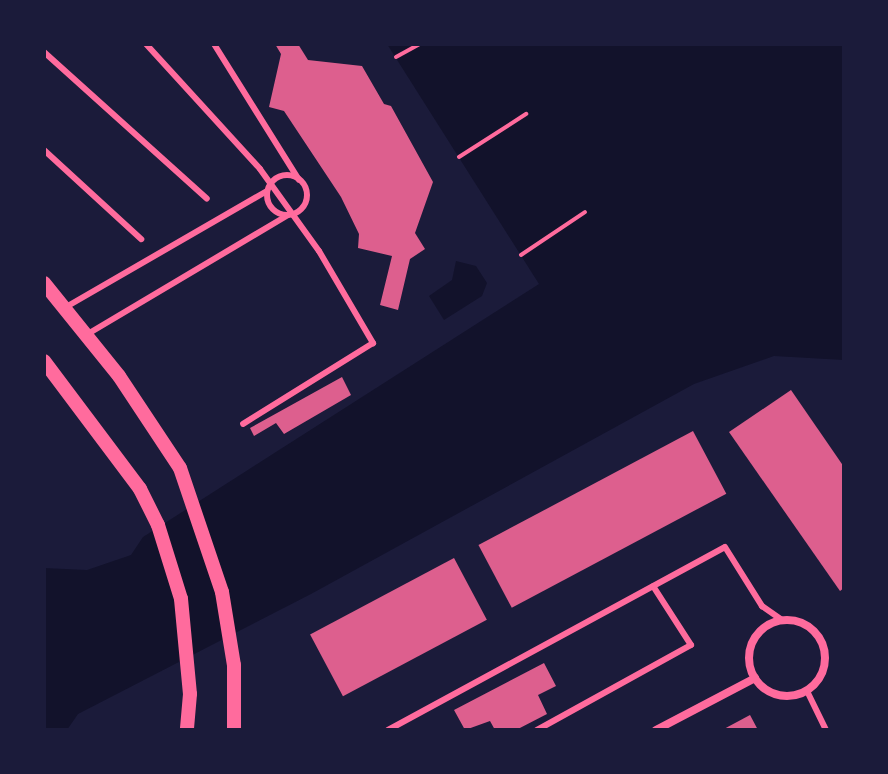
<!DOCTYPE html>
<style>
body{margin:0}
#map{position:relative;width:888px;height:774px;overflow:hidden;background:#1b1b3a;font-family:"Source Sans 3",sans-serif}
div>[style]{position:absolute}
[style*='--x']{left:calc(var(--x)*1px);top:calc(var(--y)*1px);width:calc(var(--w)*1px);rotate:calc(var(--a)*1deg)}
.water>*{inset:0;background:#12122b}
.building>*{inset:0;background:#dd5f8e;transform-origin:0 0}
.path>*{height:4px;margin:-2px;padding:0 2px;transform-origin:2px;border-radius:2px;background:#ff6b9d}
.service>*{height:6px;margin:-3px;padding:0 3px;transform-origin:3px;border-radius:3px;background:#ff6b9d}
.service>.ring{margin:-3px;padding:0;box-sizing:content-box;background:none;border:6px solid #ff6b9d;border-radius:50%}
.minor>*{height:8px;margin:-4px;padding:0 4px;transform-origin:4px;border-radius:4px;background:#ff6b9d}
.minor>.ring{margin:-4px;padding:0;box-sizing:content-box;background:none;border:8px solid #ff6b9d;border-radius:50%}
.tertiary>*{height:14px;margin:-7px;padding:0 7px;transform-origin:7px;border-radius:7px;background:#ff6b9d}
span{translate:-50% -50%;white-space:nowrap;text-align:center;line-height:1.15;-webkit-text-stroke:7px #1b1b3a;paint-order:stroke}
.frame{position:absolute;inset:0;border:46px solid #1b1b3a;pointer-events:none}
</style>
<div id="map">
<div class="water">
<i style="clip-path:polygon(387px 44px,844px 44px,844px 360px,774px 356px,694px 384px,311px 594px,78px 714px,67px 730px,44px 730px,44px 568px,87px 570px,131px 555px,143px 537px,539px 284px)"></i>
<i style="clip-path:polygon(456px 261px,476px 266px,487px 283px,482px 296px,444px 320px,429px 296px,452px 280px)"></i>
</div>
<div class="building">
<i style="clip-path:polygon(275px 44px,298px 44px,308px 60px,362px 66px,384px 104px,391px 106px,433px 182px,415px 233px,425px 249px,410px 259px,398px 310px,380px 305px,392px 256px,358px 248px,359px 234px,341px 197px,284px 111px,269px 107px,281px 54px)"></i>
<i style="clip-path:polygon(342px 377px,351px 395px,284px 434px,276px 423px,254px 436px,250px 428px)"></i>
<i style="clip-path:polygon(791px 390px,844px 467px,844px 588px,840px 591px,729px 432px)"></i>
<i style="left:693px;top:431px;width:71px;height:243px;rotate:62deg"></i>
<i style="left:454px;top:558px;width:70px;height:163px;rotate:62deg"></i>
<i style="clip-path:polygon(544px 663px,556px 686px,538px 695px,547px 714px,516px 730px,495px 730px,490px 721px,465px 730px,454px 710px)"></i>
<i style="clip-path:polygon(750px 715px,758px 730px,722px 730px)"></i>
</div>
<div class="path">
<i style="--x:396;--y:57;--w:26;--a:-29"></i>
<i style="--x:459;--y:157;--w:80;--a:-32.7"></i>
<i style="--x:521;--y:255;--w:77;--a:-33.9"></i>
</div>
<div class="service">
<i style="--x:146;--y:44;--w:169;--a:47.6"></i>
<i style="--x:260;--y:169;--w:101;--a:54.3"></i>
<i style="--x:319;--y:251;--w:107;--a:59.6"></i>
<i style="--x:373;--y:343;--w:153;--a:148.1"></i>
<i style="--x:214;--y:44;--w:160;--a:58"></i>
<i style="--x:44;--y:52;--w:219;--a:42"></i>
<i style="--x:44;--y:150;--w:132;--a:42.5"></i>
<i class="ring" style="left:267px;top:175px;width:34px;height:34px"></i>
<i style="--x:66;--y:307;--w:232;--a:-30"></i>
<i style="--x:86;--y:335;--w:235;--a:-30.7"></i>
<i style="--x:807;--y:691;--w:43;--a:64"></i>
<i style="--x:388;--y:730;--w:383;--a:-28.5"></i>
<i style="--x:725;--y:547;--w:70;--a:57.9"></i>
<i style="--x:762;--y:606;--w:24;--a:35"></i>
<i style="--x:537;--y:730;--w:176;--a:-28.9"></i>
<i style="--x:691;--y:645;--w:70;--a:-122.8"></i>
</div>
<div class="minor">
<i class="ring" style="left:749px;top:620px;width:68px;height:68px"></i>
<i style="--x:656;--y:730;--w:112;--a:-27.7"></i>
</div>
<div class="tertiary">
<i style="--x:44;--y:283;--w:119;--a:51.1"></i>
<i style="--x:119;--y:376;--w:110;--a:56.5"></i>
<i style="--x:180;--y:468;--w:131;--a:71.3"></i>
<i style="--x:222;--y:592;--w:74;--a:80.7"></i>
<i style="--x:234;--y:665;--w:65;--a:90"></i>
<i style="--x:44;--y:361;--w:160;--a:53.1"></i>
<i style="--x:140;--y:489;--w:40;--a:63.4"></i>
<i style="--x:158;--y:525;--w:77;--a:72.7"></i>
<i style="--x:181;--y:599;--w:95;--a:84.6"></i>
<i style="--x:190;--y:694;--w:36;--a:95"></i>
</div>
<div class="frame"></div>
</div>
